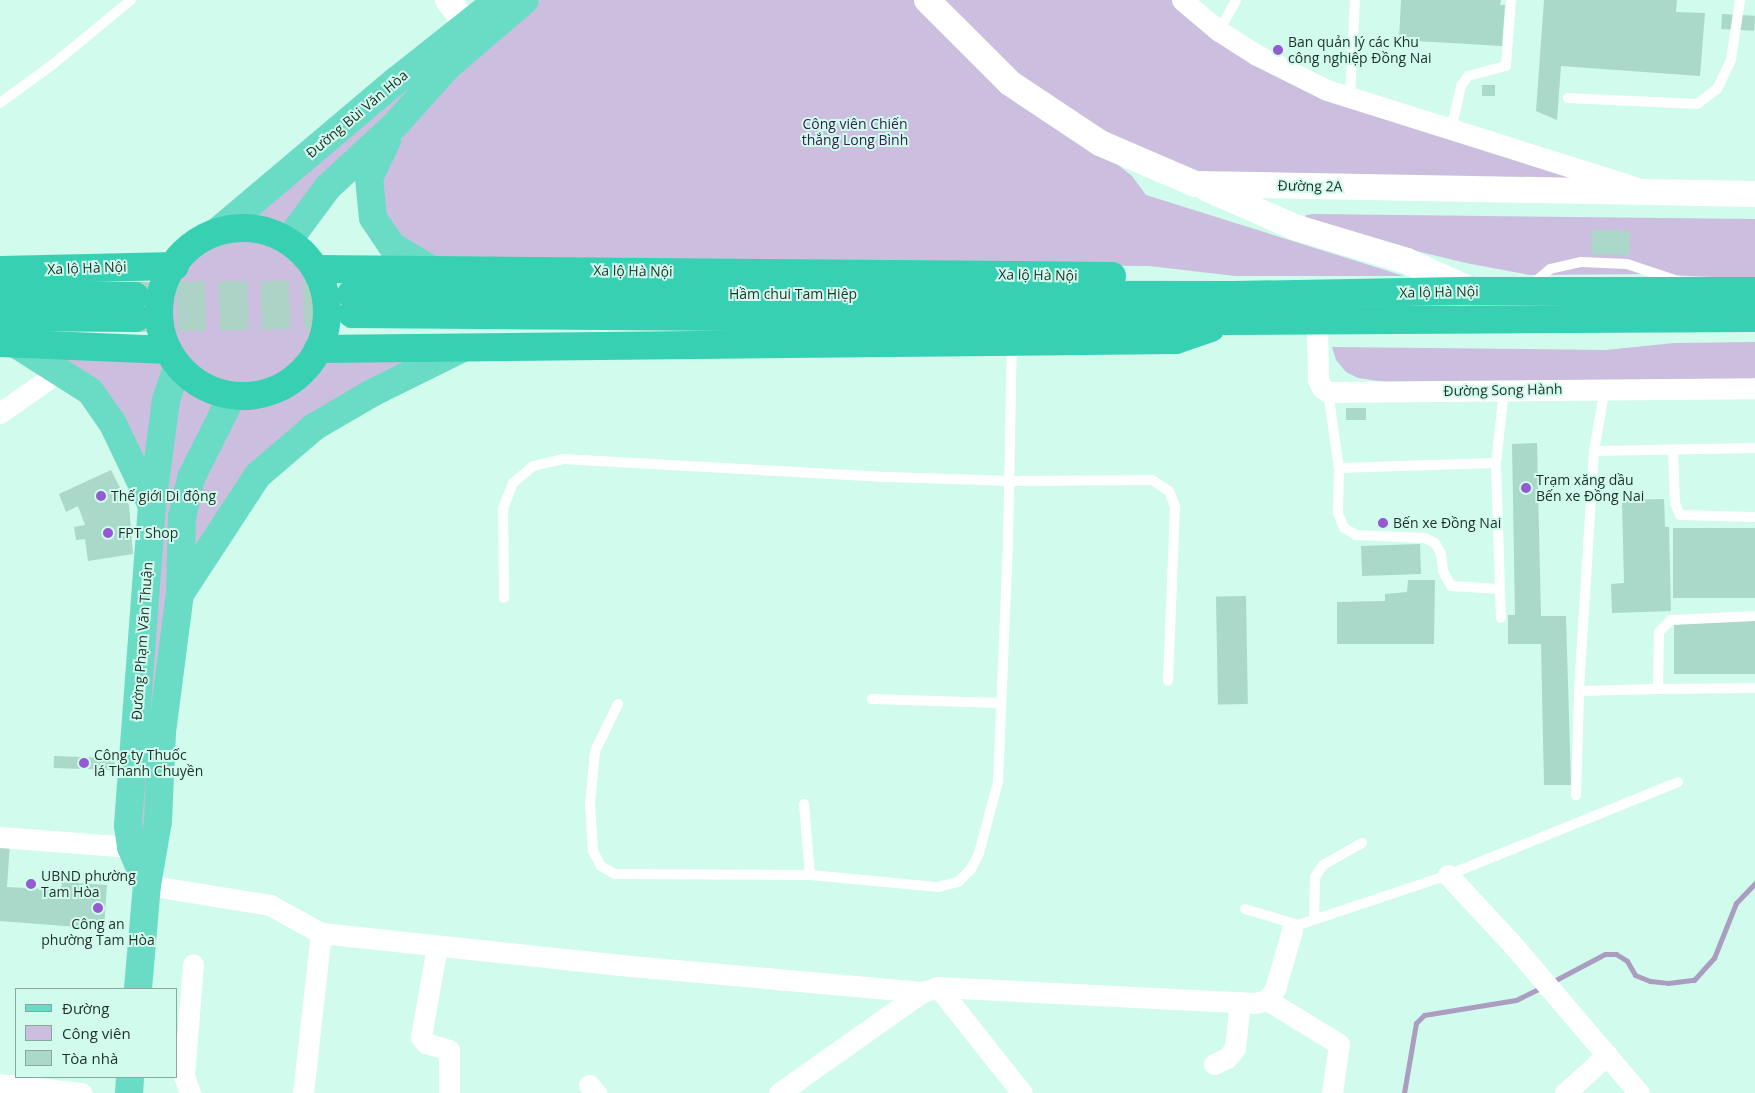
<!DOCTYPE html>
<meta charset="utf-8">
<style>
body{margin:0}
#map{position:relative;width:1755px;height:1093px;overflow:hidden;background:#d0fbed;font-family:"Open Sans",sans-serif}
div>[style]{position:absolute}
[style*='--x']{left:calc(var(--x)*1px);top:calc(var(--y)*1px);width:calc(var(--w)*1px);rotate:calc(var(--a)*1deg)}
.green>*{inset:0;background:#cbbedf}
.round{border-radius:50%}
.stream>*{height:5px;margin:-2.5px;padding:0 2.5px;transform-origin:2.5px;border-radius:2.5px;background:#ab9dc0}
.building>*{inset:0;background:#aad8c9;transform-origin:0 0}
.trunk-tunnel>*{height:28px;margin-top:-14px;transform-origin:0;background:repeating-linear-gradient(90deg,#add2c6 0 28px,transparent 0 42px)}
.service>*{height:10px;margin:-5px;padding:0 5px;transform-origin:5px;border-radius:5px;background:#fff}
.minor>*{height:21px;margin:-10.5px;padding:0 10.5px;transform-origin:10.5px;border-radius:10.5px;background:#fff}
.tertiary>*{height:26px;margin:-13px;padding:0 13px;transform-origin:13px;border-radius:13px;background:#fff}
.primary>*{height:28px;margin:-14px;padding:0 14px;transform-origin:14px;border-radius:14px;background:#6adcc6}
.trunk>*{height:28px;margin:-14px;padding:0 14px;transform-origin:14px;border-radius:14px;background:#38d0b3}
.trunk>.ring{margin:-14px;padding:0;box-sizing:content-box;background:none;border:28px solid #38d0b3;border-radius:50%}
.dots>*{width:14px;height:14px;translate:-50% -50%;box-sizing:border-box;border:2px solid #d0fbed;border-radius:50%}
span{translate:-50% -50%;white-space:nowrap;text-align:center;line-height:1.15;-webkit-text-stroke:4px #d0fbed;paint-order:stroke}
.poi-label{font-size:14px;color:#1f2f2a}
.left{translate:0 -50%;text-align:left}
.street-label{font-size:14px;color:#1f2f2a}
.park-label{font-size:14px;color:#321d4b}
.legend{position:absolute;left:15px;top:988px;width:162px;height:90px;box-sizing:border-box;background:#d0fbed;border:1px solid #89a99f;margin:0;padding:6px 9px;list-style:none;font-size:15px;color:#1f2f2a}
.legend li{display:flex;align-items:center;gap:10px;height:25px}
.legend b{width:25px;border:1px solid #89a99f}
</style>
<div id="map">
<div class="green">
<i style="clip-path:polygon(540px 0,914px 0,921px 10px,1132px 176px,1146px 195px,1404px 276px,1235px 276px,1149px 266px,426px 260px,383px 226px,379px 166px,453px 75px)"></i>
<i style="clip-path:polygon(940px 0,1175px 0,1328px 97px,1610px 183px,1197px 173px,1103px 133px,1017px 75px)"></i>
<i style="clip-path:polygon(459px 43px,285px 228px,250px 218px)"></i>
<i style="clip-path:polygon(1315px 214px,1755px 219px,1755px 279px,1648px 274px,1530px 275px,1466px 263px,1305px 224px,1306px 215px)"></i>
<i class="round" style="left:170px;top:238px;width:148px;height:148px"></i>
<i style="clip-path:polygon(1755px 342px,1755px 381px,1401px 384px,1358px 378px,1346px 372px,1336px 360px,1332px 347px,1606px 350px,1674px 343px)"></i>
<i style="clip-path:polygon(40px 354px,162px 359px,167px 367px,145px 479px,130px 452px)"></i>
<i style="clip-path:polygon(430px 358px,357px 395px,188px 561px,200px 480px,238px 406px,260px 405px,288px 396px,311px 380px,324px 359px)"></i>
<i style="clip-path:polygon(183px 383px,198px 395px,217px 403px,170px 595px,145px 842px,138px 826px,172px 414px)"></i>
</div>
<div class="stream">
<i style="--x:1550;--y:983;--w:62;--a:-27.8"></i>
<i style="--x:1605;--y:954;--w:11;--a:0"></i>
<i style="--x:1616;--y:954;--w:13;--a:32"></i>
<i style="--x:1627;--y:961;--w:16;--a:60"></i>
<i style="--x:1635;--y:975;--w:16;--a:22"></i>
<i style="--x:1650;--y:981;--w:18;--a:6"></i>
<i style="--x:1668;--y:983;--w:26;--a:-7"></i>
<i style="--x:1694;--y:980;--w:30;--a:-48"></i>
<i style="--x:1714;--y:958;--w:59;--a:-68.2"></i>
<i style="--x:1736;--y:903;--w:28;--a:-46"></i>
<i style="--x:1404;--y:1093;--w:71;--a:-80.3"></i>
<i style="--x:1416;--y:1023;--w:11;--a:-45"></i>
<i style="--x:1424;--y:1015;--w:93;--a:-9.3"></i>
<i style="--x:1516;--y:1000;--w:30;--a:-26"></i>
</div>
<div class="building">
<i style="clip-path:polygon(1401px 0,1501px 0,1500px 5px,1505px 5px,1502px 46px,1399px 40px)"></i>
<i style="clip-path:polygon(1544px 0,1677px 0,1676px 12px,1705px 13px,1700px 76px,1561px 66px,1557px 120px,1536px 111px)"></i>
<i style="left:1722px;top:14px;width:33px;height:15px;rotate:3deg"></i>
<i style="left:1482px;top:85px;width:13px;height:11px"></i>
<i style="left:1592px;top:230px;width:38px;height:24px;rotate:2deg"></i>
<i style="left:1346px;top:408px;width:20px;height:12px"></i>
<i style="clip-path:polygon(1537px 443px,1541px 616px,1566px 616px,1571px 785px,1544px 785px,1541px 644px,1508px 644px,1508px 615px,1515px 615px,1512px 444px)"></i>
<i style="clip-path:polygon(111px 470px,129px 505px,133px 554px,88px 561px,85px 539px,76px 540px,74px 527px,85px 525px,78px 506px,66px 512px,59px 494px)"></i>
<i style="clip-path:polygon(1664px 499px,1665px 527px,1669px 527px,1671px 611px,1612px 613px,1611px 584px,1624px 583px,1622px 500px)"></i>
<i style="left:1755px;top:528px;width:70px;height:82px;rotate:90deg"></i>
<i style="left:1420px;top:544px;width:30px;height:59px;rotate:88deg"></i>
<i style="clip-path:polygon(1408px 580px,1435px 580px,1434px 644px,1337px 644px,1337px 602px,1385px 601px,1385px 594px,1407px 592px)"></i>
<i style="left:1246px;top:596px;width:108px;height:30px;rotate:89deg"></i>
<i style="left:1755px;top:621px;width:53px;height:81px;rotate:90deg"></i>
<i style="left:54px;top:756px;width:61px;height:12px;rotate:2deg"></i>
<i style="clip-path:polygon(0 842px,10px 843px,7px 887px,61px 890px,62px 882px,107px 885px,104px 929px,0 921px)"></i>
</div>
<div class="trunk-tunnel">
<i style="--x:135;--y:296;--w:216;--a:-0.5"></i>
<i style="--x:136;--y:318;--w:216;--a:-1.1"></i>
</div>
<div class="service">
<i style="--x:1219;--y:31;--w:35;--a:-61"></i>
<i style="--x:1350;--y:98;--w:98;--a:-87.1"></i>
<i style="--x:1568;--y:98;--w:129;--a:2.7"></i>
<i style="--x:1697;--y:104;--w:25;--a:-37"></i>
<i style="--x:1717;--y:89;--w:32;--a:-64"></i>
<i style="--x:1731;--y:60;--w:61;--a:-81.5"></i>
<i style="--x:0;--y:103;--w:64;--a:-36.2"></i>
<i style="--x:52;--y:65;--w:102;--a:-39.4"></i>
<i style="--x:1451;--y:130;--w:45;--a:-77.2"></i>
<i style="--x:1461;--y:86;--w:12;--a:-55"></i>
<i style="--x:1468;--y:76;--w:39;--a:-15"></i>
<i style="--x:1506;--y:66;--w:66;--a:-85.7"></i>
<i style="--x:1530;--y:286;--w:26;--a:-40"></i>
<i style="--x:1550;--y:269;--w:32;--a:-13"></i>
<i style="--x:1581;--y:262;--w:46;--a:2.5"></i>
<i style="--x:1627;--y:264;--w:60;--a:18.4"></i>
<i style="--x:1605;--y:388;--w:64;--a:99.9"></i>
<i style="--x:1594;--y:451;--w:161;--a:-1.1"></i>
<i style="--x:1328;--y:392;--w:77;--a:81.8"></i>
<i style="--x:1339;--y:468;--w:157;--a:-1.8"></i>
<i style="--x:1496;--y:463;--w:72;--a:-83.7"></i>
<i style="--x:1594;--y:451;--w:240;--a:93.6"></i>
<i style="--x:1579;--y:691;--w:79;--a:-1.5"></i>
<i style="--x:1658;--y:689;--w:57;--a:-89"></i>
<i style="--x:1659;--y:632;--w:17;--a:-45"></i>
<i style="--x:1671;--y:620;--w:84;--a:-2.7"></i>
<i style="--x:1673;--y:451;--w:52;--a:87.8"></i>
<i style="--x:1675;--y:503;--w:13;--a:67"></i>
<i style="--x:1680;--y:515;--w:75;--a:1.5"></i>
<i style="--x:1496;--y:463;--w:155;--a:88.2"></i>
<i style="--x:1339;--y:468;--w:45;--a:91.3"></i>
<i style="--x:1338;--y:513;--w:16;--a:68"></i>
<i style="--x:1344;--y:528;--w:14;--a:30"></i>
<i style="--x:1356;--y:535;--w:69;--a:2.5"></i>
<i style="--x:1425;--y:538;--w:11;--a:27"></i>
<i style="--x:1435;--y:543;--w:13;--a:61"></i>
<i style="--x:1441;--y:554;--w:17;--a:83"></i>
<i style="--x:1443;--y:571;--w:17;--a:62"></i>
<i style="--x:1451;--y:586;--w:49;--a:3.5"></i>
<i style="--x:504;--y:598;--w:90;--a:-90.6"></i>
<i style="--x:503;--y:508;--w:27;--a:-68"></i>
<i style="--x:513;--y:483;--w:26;--a:-40"></i>
<i style="--x:533;--y:466;--w:31;--a:-13"></i>
<i style="--x:563;--y:459;--w:327;--a:3.2"></i>
<i style="--x:890;--y:477;--w:120;--a:1.9"></i>
<i style="--x:1010;--y:481;--w:142;--a:-0.4"></i>
<i style="--x:1152;--y:480;--w:20;--a:33"></i>
<i style="--x:1169;--y:491;--w:17;--a:69"></i>
<i style="--x:1175;--y:507;--w:174;--a:92.3"></i>
<i style="--x:1658;--y:689;--w:97;--a:-0.6"></i>
<i style="--x:872;--y:699;--w:129;--a:1.8"></i>
<i style="--x:618;--y:704;--w:52;--a:116.1"></i>
<i style="--x:595;--y:751;--w:53;--a:95.4"></i>
<i style="--x:590;--y:804;--w:47;--a:86.3"></i>
<i style="--x:593;--y:851;--w:17;--a:62"></i>
<i style="--x:601;--y:866;--w:16;--a:30"></i>
<i style="--x:615;--y:874;--w:195;--a:0.3"></i>
<i style="--x:810;--y:875;--w:129;--a:5.4"></i>
<i style="--x:938;--y:887;--w:21;--a:-14"></i>
<i style="--x:958;--y:882;--w:18;--a:-45"></i>
<i style="--x:971;--y:869;--w:18;--a:-63"></i>
<i style="--x:979;--y:853;--w:73;--a:-75"></i>
<i style="--x:998;--y:782;--w:239;--a:-87.6"></i>
<i style="--x:1008;--y:543;--w:200;--a:-88.9"></i>
<i style="--x:1576;--y:795;--w:104;--a:-88.3"></i>
<i style="--x:804;--y:804;--w:71;--a:85.2"></i>
<i style="--x:1245;--y:909;--w:55;--a:16.8"></i>
<i style="--x:1314;--y:919;--w:42;--a:-88.6"></i>
<i style="--x:1315;--y:877;--w:14;--a:-56"></i>
<i style="--x:1323;--y:865;--w:45;--a:-29.4"></i>
<i style="--x:1292;--y:930;--w:8;--a:-40"></i>
<i style="--x:1298;--y:925;--w:158;--a:-18.4"></i>
<i style="--x:1448;--y:875;--w:248;--a:-22"></i>
</div>
<div class="minor">
<i style="--x:1182;--y:0;--w:48;--a:40"></i>
<i style="--x:1219;--y:31;--w:43;--a:32.6"></i>
<i style="--x:1255;--y:54;--w:80;--a:26.6"></i>
<i style="--x:1327;--y:90;--w:323;--a:17.5"></i>
<i style="--x:1317;--y:319;--w:61;--a:89.1"></i>
<i style="--x:1318;--y:380;--w:9;--a:63"></i>
<i style="--x:1322;--y:388;--w:7;--a:34"></i>
<i style="--x:1328;--y:392;--w:427;--a:-0.5"></i>
<i style="--x:0;--y:413;--w:70;--a:-35.1"></i>
<i style="--x:0;--y:837;--w:131;--a:4.4"></i>
<i style="--x:1448;--y:875;--w:96;--a:47.1"></i>
<i style="--x:1513;--y:945;--w:194;--a:49.6"></i>
<i style="--x:147;--y:885;--w:125;--a:9.2"></i>
<i style="--x:270;--y:905;--w:58;--a:28.8"></i>
<i style="--x:321;--y:933;--w:301;--a:6.1"></i>
<i style="--x:620;--y:965;--w:303;--a:5.1"></i>
<i style="--x:922;--y:992;--w:17;--a:-17"></i>
<i style="--x:938;--y:987;--w:317;--a:2.9"></i>
<i style="--x:1255;--y:1003;--w:12;--a:-14"></i>
<i style="--x:1267;--y:1000;--w:14;--a:-54"></i>
<i style="--x:1275;--y:989;--w:61;--a:-73.9"></i>
<i style="--x:437;--y:946;--w:92;--a:100"></i>
<i style="--x:421;--y:1037;--w:8;--a:50"></i>
<i style="--x:426;--y:1043;--w:24;--a:17"></i>
<i style="--x:449;--y:1050;--w:43;--a:90"></i>
<i style="--x:938;--y:987;--w:135;--a:51.6"></i>
<i style="--x:1267;--y:1000;--w:84;--a:31.4"></i>
<i style="--x:1339;--y:1044;--w:49;--a:98.1"></i>
<i style="--x:1214;--y:1064;--w:14;--a:-25"></i>
<i style="--x:1227;--y:1058;--w:13;--a:-51"></i>
<i style="--x:1235;--y:1048;--w:46;--a:-83.8"></i>
<i style="--x:0;--y:1084;--w:82;--a:6.3"></i>
<i style="--x:589;--y:1085;--w:11;--a:49"></i>
<i style="--x:190;--y:1093;--w:18;--a:-109"></i>
<i style="--x:184;--y:1076;--w:112;--a:-85.4"></i>
<i style="--x:303;--y:1093;--w:161;--a:-83.6"></i>
<i style="--x:779;--y:1093;--w:175;--a:-35.2"></i>
<i style="--x:1565;--y:1093;--w:57;--a:-42.1"></i>
</div>
<div class="tertiary">
<i style="--x:448;--y:0;--w:31;--a:53"></i>
<i style="--x:927;--y:0;--w:117;--a:45"></i>
<i style="--x:1010;--y:83;--w:108;--a:33.7"></i>
<i style="--x:1100;--y:143;--w:103;--a:23.3"></i>
<i style="--x:1195;--y:184;--w:560;--a:1.02"></i>
<i style="--x:1208;--y:189;--w:97;--a:23.7"></i>
<i style="--x:1297;--y:228;--w:115;--a:16.7"></i>
<i style="--x:1407;--y:261;--w:72;--a:24.4"></i>
</div>
<div class="primary">
<i style="--x:387;--y:140;--w:42;--a:115.3"></i>
<i style="--x:369;--y:178;--w:40;--a:84.3"></i>
<i style="--x:373;--y:218;--w:34;--a:56"></i>
<i style="--x:392;--y:246;--w:47;--a:31"></i>
<i style="--x:218;--y:231;--w:234;--a:-40.2"></i>
<i style="--x:397;--y:80;--w:129;--a:-38.4"></i>
<i style="--x:288;--y:241;--w:67;--a:-53.5"></i>
<i style="--x:328;--y:187;--w:91;--a:-42.8"></i>
<i style="--x:395;--y:125;--w:79;--a:-48.1"></i>
<i style="--x:448;--y:66;--w:101;--a:-40.6"></i>
<i style="--x:14;--y:343;--w:90;--a:32.3"></i>
<i style="--x:90;--y:391;--w:38;--a:55"></i>
<i style="--x:112;--y:422;--w:93;--a:64.5"></i>
<i style="--x:180;--y:594;--w:142;--a:-56.8"></i>
<i style="--x:258;--y:475;--w:74;--a:-40.6"></i>
<i style="--x:314;--y:427;--w:67;--a:-30.4"></i>
<i style="--x:372;--y:393;--w:102;--a:-26.3"></i>
<i style="--x:147;--y:885;--w:41;--a:-112.8"></i>
<i style="--x:131;--y:847;--w:22;--a:-98"></i>
<i style="--x:128;--y:825;--w:320;--a:-85.7"></i>
<i style="--x:152;--y:506;--w:107;--a:-82.5"></i>
<i style="--x:166;--y:400;--w:36;--a:-71"></i>
<i style="--x:138;--y:989;--w:104;--a:-85.1"></i>
<i style="--x:147;--y:885;--w:65;--a:-80.2"></i>
<i style="--x:158;--y:821;--w:89;--a:-87.4"></i>
<i style="--x:162;--y:732;--w:139;--a:-82.6"></i>
<i style="--x:180;--y:594;--w:77;--a:-88.5"></i>
<i style="--x:182;--y:517;--w:40;--a:-77"></i>
<i style="--x:191;--y:478;--w:92;--a:-63.4"></i>
<i style="--x:129;--y:1093;--w:16;--a:-86"></i>
</div>
<div class="trunk">
<i class="ring" style="left:159px;top:228px;width:140px;height:140px"></i>
<i style="--x:317;--y:269;--w:795;--a:0.5"></i>
<i style="--x:0;--y:270;--w:175;--a:-1.3"></i>
<i style="--x:0;--y:294;--w:135;--a:0.8"></i>
<i style="--x:351;--y:294;--w:884;--a:0.06"></i>
<i style="--x:1235;--y:295;--w:238;--a:-1"></i>
<i style="--x:1473;--y:291;--w:282;--a:0"></i>
<i style="--x:352;--y:314;--w:874;--a:0.46"></i>
<i style="--x:1226;--y:321;--w:529;--a:-0.32"></i>
<i style="--x:0;--y:317;--w:136;--a:0.4"></i>
<i style="--x:0;--y:343;--w:168;--a:2.4"></i>
<i style="--x:318;--y:349;--w:858;--a:-0.6"></i>
<i style="--x:1176;--y:340;--w:37;--a:-19"></i>
</div>
<div class="dots">
<i style="left:1278px;top:50px;background:#935ad2"></i>
<i style="left:1526px;top:488px;background:#935ad2"></i>
<i style="left:101px;top:496px;background:#935ad2"></i>
<i style="left:1383px;top:523px;background:#935ad2"></i>
<i style="left:108px;top:533px;background:#935ad2"></i>
<i style="left:84px;top:763px;background:#935ad2"></i>
<i style="left:31px;top:884px;background:#935ad2"></i>
<i style="left:98px;top:908px;background:#935ad2"></i>
</div>
<div class="poi-label">
<span class="left" style="left:1288px;top:50px">Ban quản lý các Khu<br>công nghiệp Đồng Nai</span>
<span class="left" style="left:1536px;top:488px">Trạm xăng dầu<br>Bến xe Đồng Nai</span>
<span class="left" style="left:111px;top:496px">Thế giới Di động</span>
<span class="left" style="left:1393px;top:523px">Bến xe Đồng Nai</span>
<span class="left" style="left:118px;top:533px">FPT Shop</span>
<span class="left" style="left:94px;top:763px">Công ty Thuốc<br>lá Thanh Chuyền</span>
<span class="left" style="left:41px;top:884px">UBND phường<br>Tam Hòa</span>
<span style="left:98px;top:932px">Công an<br>phường Tam Hòa</span>
</div>
<div class="street-label">
<span style="left:357px;top:114px;rotate:-40deg">Đường Bùi Văn Hòa</span>
<span style="left:1310px;top:186px;rotate:1deg">Đường 2A</span>
<span style="left:87px;top:268px;rotate:-2deg">Xa lộ Hà Nội</span>
<span style="left:633px;top:271px;rotate:1deg">Xa lộ Hà Nội</span>
<span style="left:1038px;top:275px;rotate:1deg">Xa lộ Hà Nội</span>
<span style="left:1439px;top:292px;rotate:-1deg">Xa lộ Hà Nội</span>
<span style="left:793px;top:294px">Hầm chui Tam Hiệp</span>
<span style="left:1503px;top:390px;rotate:-1deg">Đường Song Hành</span>
<span style="left:142px;top:641px;rotate:-86deg">Đường Phạm Văn Thuận</span>
</div>
<div class="park-label">
<span style="left:855px;top:132px">Công viên Chiến<br>thắng Long Bình</span>
</div>
<ul class="legend">
<li><b style="height:6px;background:#6adcc6"></b>Đường</li>
<li><b style="height:14px;background:#cbbedf"></b>Công viên</li>
<li><b style="height:14px;background:#aad8c9"></b>Tòa nhà</li>
</ul>
</div>
